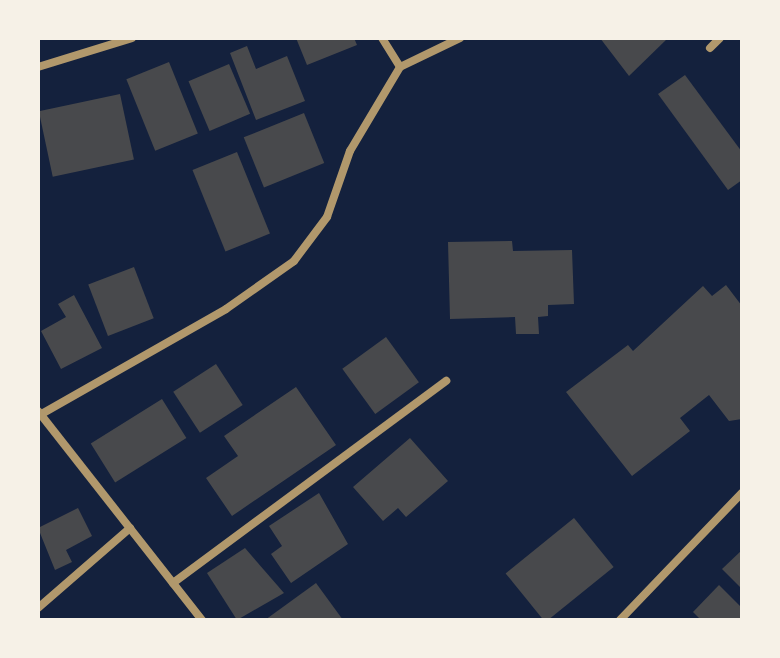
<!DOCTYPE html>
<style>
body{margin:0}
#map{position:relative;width:780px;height:658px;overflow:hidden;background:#14213d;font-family:"IBM Plex Sans",sans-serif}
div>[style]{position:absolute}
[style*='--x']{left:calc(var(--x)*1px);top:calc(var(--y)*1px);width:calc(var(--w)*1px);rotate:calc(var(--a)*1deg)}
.building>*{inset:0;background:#48494c;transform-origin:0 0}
.minor>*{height:8px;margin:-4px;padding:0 4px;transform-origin:4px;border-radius:4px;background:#b1986c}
span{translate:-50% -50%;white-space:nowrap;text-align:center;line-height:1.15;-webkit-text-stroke:8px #f6f1e7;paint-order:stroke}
.frame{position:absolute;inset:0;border:40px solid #f6f1e7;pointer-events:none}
</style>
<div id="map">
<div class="building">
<i style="clip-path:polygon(296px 38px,354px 38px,357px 45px,307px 65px)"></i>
<i style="clip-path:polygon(600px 38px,668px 38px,629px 76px)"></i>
<i style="clip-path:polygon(247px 46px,256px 69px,287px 56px,305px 101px,256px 120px,230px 53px)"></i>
<i style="left:169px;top:62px;width:77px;height:46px;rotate:68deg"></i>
<i style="left:229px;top:64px;width:54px;height:44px;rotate:67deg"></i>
<i style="clip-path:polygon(685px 75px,742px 152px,742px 180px,728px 190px,658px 94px)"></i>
<i style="left:120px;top:94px;width:67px;height:83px;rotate:78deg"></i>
<i style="left:304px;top:113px;width:54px;height:65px;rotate:68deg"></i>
<i style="left:237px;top:152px;width:88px;height:48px;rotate:68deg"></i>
<i style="clip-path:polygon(512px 241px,513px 251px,572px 250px,574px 304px,548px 305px,548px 316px,538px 317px,539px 334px,516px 334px,515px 317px,450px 319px,448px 242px)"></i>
<i style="left:134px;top:267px;width:55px;height:49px;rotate:69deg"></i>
<i style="clip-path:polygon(726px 285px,742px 306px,742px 419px,729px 421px,709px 395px,680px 418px,690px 431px,632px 476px,566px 392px,628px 345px,633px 351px,703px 286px,712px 296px)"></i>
<i style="clip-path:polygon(74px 295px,102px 348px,61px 369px,41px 331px,66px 317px,58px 304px)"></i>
<i style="left:386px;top:337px;width:56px;height:54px;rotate:54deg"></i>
<i style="left:216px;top:364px;width:49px;height:51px;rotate:57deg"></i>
<i style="clip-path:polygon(296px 387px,336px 445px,232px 516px,206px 478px,238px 456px,224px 436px)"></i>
<i style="left:162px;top:399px;width:46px;height:84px;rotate:58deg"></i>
<i style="clip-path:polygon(410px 438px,448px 481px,406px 517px,398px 508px,383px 521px,353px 487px)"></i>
<i style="clip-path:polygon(319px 493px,348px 544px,291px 583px,271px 554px,282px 546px,269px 526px)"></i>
<i style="clip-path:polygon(78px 508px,92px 536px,66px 550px,72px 562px,55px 570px,38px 528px)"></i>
<i style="left:574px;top:518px;width:63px;height:88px;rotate:51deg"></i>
<i style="clip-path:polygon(245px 548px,284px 593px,237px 620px,207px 573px)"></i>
<i style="clip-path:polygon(742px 550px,742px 589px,722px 569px)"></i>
<i style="clip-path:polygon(316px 583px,343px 620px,265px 620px)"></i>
<i style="clip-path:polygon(719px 585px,742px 608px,742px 620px,701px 620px,693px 612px)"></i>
</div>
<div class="minor">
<i style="--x:382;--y:38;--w:34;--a:58"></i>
<i style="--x:710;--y:48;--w:14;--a:-45"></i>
<i style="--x:38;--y:67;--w:98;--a:-17.1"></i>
<i style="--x:38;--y:411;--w:266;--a:51.9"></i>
<i style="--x:38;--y:416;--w:216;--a:-29.6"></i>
<i style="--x:226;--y:309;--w:83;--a:-35.2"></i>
<i style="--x:294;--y:261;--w:55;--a:-53.1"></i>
<i style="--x:327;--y:217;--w:70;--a:-70.8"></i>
<i style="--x:350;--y:151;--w:98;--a:-59.2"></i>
<i style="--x:400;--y:67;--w:67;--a:-25.8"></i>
<i style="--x:173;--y:583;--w:340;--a:-36.5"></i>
<i style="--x:38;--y:608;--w:122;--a:-41"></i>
<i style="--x:620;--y:620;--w:176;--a:-46.2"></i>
</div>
<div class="frame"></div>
</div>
